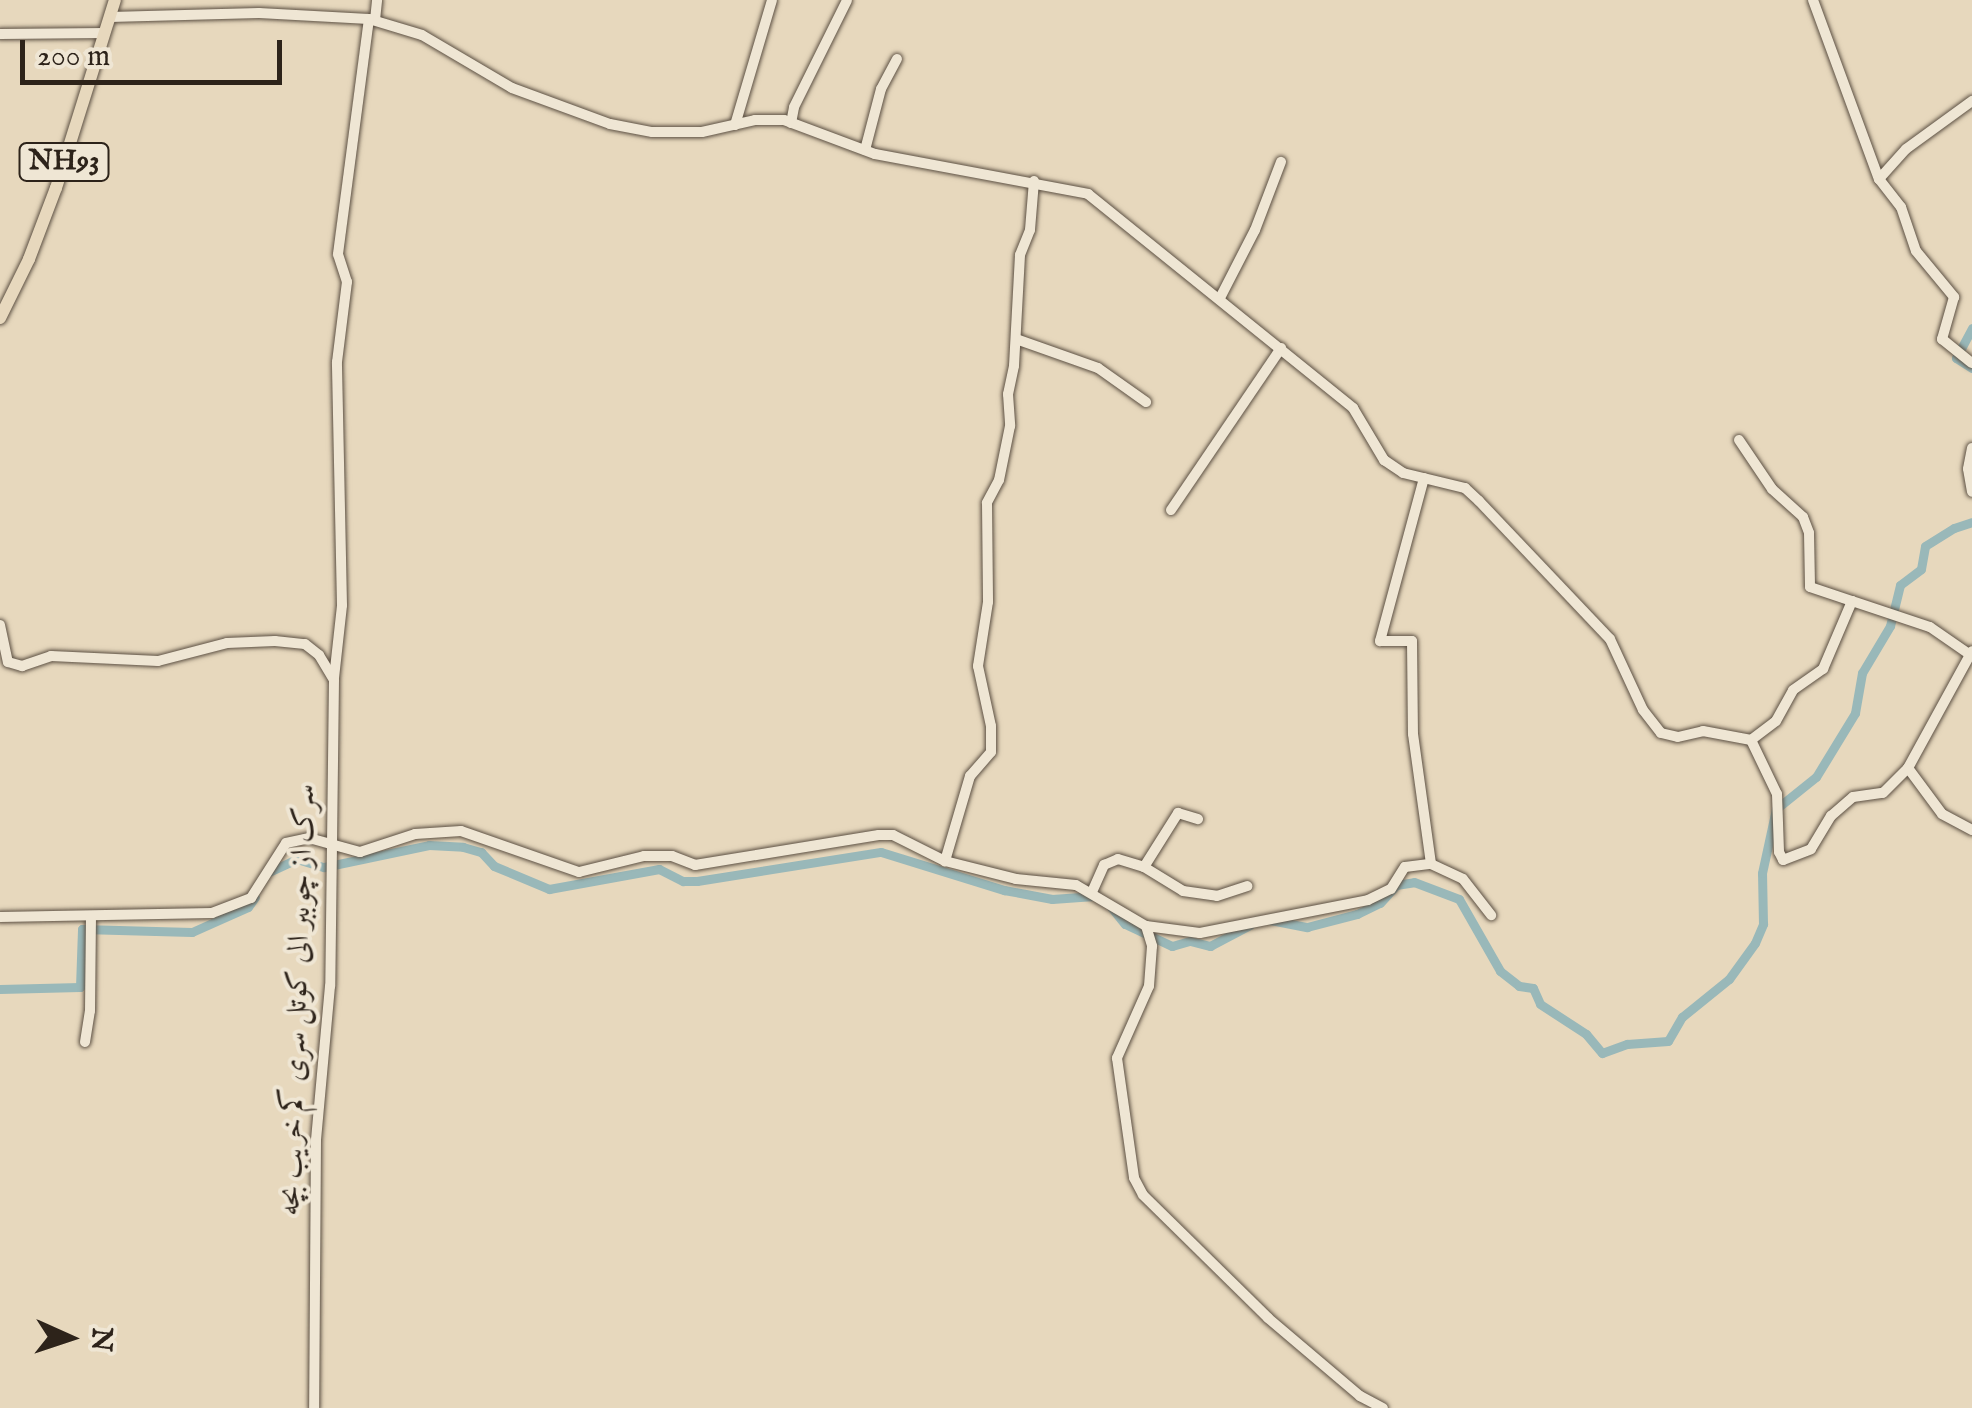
<!DOCTYPE html>
<meta charset="utf-8">
<style>
body{margin:0}
#map{position:relative;width:1972px;height:1408px;overflow:hidden;background:#e7d8bd;font-family:"IM FELL English",Amiri,serif}
div>[style]{position:absolute}
[style*='--x']{left:calc(var(--x)*1px);top:calc(var(--y)*1px);width:calc(var(--w)*1px);rotate:calc(var(--a)*1deg)}
.canal>*{height:9px;margin:-4.5px;padding:0 4.5px;transform-origin:4.5px;border-radius:4.5px;background:#99b8b9}
.roads{filter:drop-shadow(0 0 2px #5c5043) drop-shadow(0 0 2px #5c5043)}
.minor>*{height:10px;margin:-5px;padding:0 5px;transform-origin:5px;border-radius:5px;background:#efe6d4}
.major>*{height:12px;margin:-6px;padding:0 6px;transform-origin:6px;border-radius:6px;background:#e7d8bd}
span{translate:-50% -50%;white-space:nowrap;text-align:center;line-height:1.15;-webkit-text-stroke:8px #efe6d4;paint-order:stroke}
.shield-label span{padding:2px 8px;background:#efe6d4;border:2px solid;border-radius:8px;-webkit-text-stroke-width:0}
.shield-label{font-size:28px;color:#2d231a;font-weight:700}
.street-label{font-size:30px;color:#2d231a}
.north{position:absolute;left:20px;top:1288px;width:100px;height:100px;-webkit-text-stroke:8px #efe6d4;paint-order:stroke;rotate:93deg;font-size:28px;font-weight:700;line-height:40px;text-align:center;color:#2d231a}
.north::after{content:'';display:block;margin:auto;width:35px;height:45px;background:#2d231a;clip-path:polygon(50% 0,100% 100%,50% 72%,0 100%)}
.scale{position:absolute;left:20px;top:40px;width:262px;height:45px;box-sizing:border-box;border:5px solid #2d231a;border-top:0;padding-left:12px;font-size:30px;line-height:35px;white-space:nowrap;color:#2d231a;-webkit-text-stroke:8px #efe6d4;paint-order:stroke}
</style>
<div id="map">
<div class="canal">
<i style="--x:1972;--y:328;--w:34;--a:118"></i>
<i style="--x:1956;--y:358;--w:19;--a:32"></i>
<i style="--x:269;--y:872;--w:31;--a:-25"></i>
<i style="--x:297;--y:859;--w:28;--a:17"></i>
<i style="--x:324;--y:867;--w:107;--a:-11.8"></i>
<i style="--x:429;--y:845;--w:34;--a:3"></i>
<i style="--x:463;--y:847;--w:19;--a:16"></i>
<i style="--x:481;--y:852;--w:19;--a:47"></i>
<i style="--x:494;--y:866;--w:60;--a:22.7"></i>
<i style="--x:549;--y:889;--w:112;--a:-10.3"></i>
<i style="--x:659;--y:869;--w:27;--a:27"></i>
<i style="--x:683;--y:881;--w:14;--a:0"></i>
<i style="--x:697;--y:881;--w:186;--a:-9"></i>
<i style="--x:881;--y:852;--w:129;--a:17.2"></i>
<i style="--x:1004;--y:890;--w:49;--a:10.6"></i>
<i style="--x:1052;--y:899;--w:42;--a:-4.1"></i>
<i style="--x:1111;--y:907;--w:22;--a:51"></i>
<i style="--x:1125;--y:924;--w:52;--a:25.1"></i>
<i style="--x:1172;--y:946;--w:19;--a:-16"></i>
<i style="--x:1190;--y:941;--w:21;--a:14"></i>
<i style="--x:1210;--y:946;--w:45;--a:-27.7"></i>
<i style="--x:1270;--y:920;--w:38;--a:11"></i>
<i style="--x:1307;--y:927;--w:52;--a:-14.6"></i>
<i style="--x:1357;--y:914;--w:25;--a:-26"></i>
<i style="--x:1380;--y:903;--w:24;--a:-48"></i>
<i style="--x:1396;--y:885;--w:18;--a:-9"></i>
<i style="--x:1414;--y:882;--w:48;--a:20.7"></i>
<i style="--x:1459;--y:899;--w:83;--a:60.3"></i>
<i style="--x:1500;--y:971;--w:24;--a:38"></i>
<i style="--x:1519;--y:986;--w:14;--a:8"></i>
<i style="--x:1533;--y:988;--w:17;--a:66"></i>
<i style="--x:1540;--y:1004;--w:55;--a:33.1"></i>
<i style="--x:1586;--y:1034;--w:25;--a:50"></i>
<i style="--x:1602;--y:1053;--w:27;--a:-20"></i>
<i style="--x:1627;--y:1044;--w:41;--a:-4.2"></i>
<i style="--x:1668;--y:1041;--w:28;--a:-60"></i>
<i style="--x:1682;--y:1017;--w:60;--a:-39"></i>
<i style="--x:1729;--y:979;--w:44;--a:-54.2"></i>
<i style="--x:1755;--y:943;--w:21;--a:-67"></i>
<i style="--x:1763;--y:924;--w:51;--a:-91.1"></i>
<i style="--x:1762;--y:873;--w:66;--a:-77.7"></i>
<i style="--x:1776;--y:809;--w:51;--a:-38.7"></i>
<i style="--x:1816;--y:777;--w:75;--a:-58.6"></i>
<i style="--x:1855;--y:713;--w:41;--a:-80.1"></i>
<i style="--x:1862;--y:673;--w:55;--a:-59.2"></i>
<i style="--x:1890;--y:626;--w:42;--a:-76.3"></i>
<i style="--x:1900;--y:585;--w:26;--a:-37"></i>
<i style="--x:1921;--y:569;--w:23;--a:-80"></i>
<i style="--x:1925;--y:546;--w:34;--a:-32"></i>
<i style="--x:1954;--y:528;--w:19;--a:-18"></i>
<i style="--x:0;--y:989;--w:80;--a:-1.4"></i>
<i style="--x:80;--y:987;--w:58;--a:-88"></i>
<i style="--x:82;--y:929;--w:110;--a:1.6"></i>
<i style="--x:192;--y:932;--w:61;--a:-24.1"></i>
<i style="--x:248;--y:907;--w:12;--a:-55"></i>
</div>
<div class="roads">
<div class="minor">
<i style="--x:1813;--y:0;--w:191;--a:69.8"></i>
<i style="--x:1879;--y:179;--w:36;--a:52"></i>
<i style="--x:1901;--y:207;--w:46;--a:71.2"></i>
<i style="--x:1916;--y:251;--w:60;--a:50.4"></i>
<i style="--x:1954;--y:297;--w:44;--a:105.9"></i>
<i style="--x:1942;--y:339;--w:38;--a:39"></i>
<i style="--x:110;--y:17;--w:149;--a:-1.5"></i>
<i style="--x:259;--y:13;--w:110;--a:3.1"></i>
<i style="--x:369;--y:19;--w:55;--a:16.8"></i>
<i style="--x:422;--y:35;--w:104;--a:30.5"></i>
<i style="--x:512;--y:88;--w:104;--a:20.2"></i>
<i style="--x:610;--y:124;--w:43;--a:10.8"></i>
<i style="--x:652;--y:132;--w:50;--a:0"></i>
<i style="--x:702;--y:132;--w:54;--a:-12.8"></i>
<i style="--x:755;--y:120;--w:29;--a:0"></i>
<i style="--x:784;--y:120;--w:97;--a:20.5"></i>
<i style="--x:875;--y:154;--w:217;--a:10.6"></i>
<i style="--x:1088;--y:194;--w:341;--a:38.9"></i>
<i style="--x:1353;--y:408;--w:61;--a:59.2"></i>
<i style="--x:1384;--y:460;--w:23;--a:34"></i>
<i style="--x:1403;--y:473;--w:64;--a:13.6"></i>
<i style="--x:1465;--y:488;--w:19;--a:43"></i>
<i style="--x:1479;--y:501;--w:190;--a:46.5"></i>
<i style="--x:1610;--y:639;--w:78;--a:65.1"></i>
<i style="--x:1643;--y:710;--w:29;--a:52"></i>
<i style="--x:1661;--y:733;--w:17;--a:13"></i>
<i style="--x:1678;--y:737;--w:26;--a:-13"></i>
<i style="--x:1703;--y:731;--w:49;--a:10.6"></i>
<i style="--x:1751;--y:740;--w:60;--a:64.3"></i>
<i style="--x:1777;--y:794;--w:58;--a:88"></i>
<i style="--x:1779;--y:852;--w:9;--a:63"></i>
<i style="--x:1783;--y:860;--w:30;--a:-21"></i>
<i style="--x:1811;--y:849;--w:39;--a:-59"></i>
<i style="--x:1831;--y:816;--w:29;--a:-41"></i>
<i style="--x:1853;--y:797;--w:30;--a:-8"></i>
<i style="--x:1883;--y:793;--w:35;--a:-45"></i>
<i style="--x:1908;--y:768;--w:57;--a:53.5"></i>
<i style="--x:1942;--y:814;--w:34;--a:28"></i>
<i style="--x:375;--y:20;--w:20;--a:-84"></i>
<i style="--x:0;--y:34;--w:105;--a:-0.5"></i>
<i style="--x:791;--y:123;--w:16;--a:-79"></i>
<i style="--x:794;--y:107;--w:119;--a:-63.6"></i>
<i style="--x:735;--y:125;--w:130;--a:-73.5"></i>
<i style="--x:865;--y:150;--w:63;--a:-75.3"></i>
<i style="--x:881;--y:89;--w:34;--a:-62"></i>
<i style="--x:1879;--y:179;--w:40;--a:-48"></i>
<i style="--x:1906;--y:149;--w:82;--a:-36"></i>
<i style="--x:1034;--y:181;--w:49;--a:94.7"></i>
<i style="--x:1030;--y:230;--w:27;--a:112"></i>
<i style="--x:1020;--y:255;--w:111;--a:93.1"></i>
<i style="--x:1014;--y:366;--w:29;--a:102"></i>
<i style="--x:1008;--y:394;--w:32;--a:86"></i>
<i style="--x:1010;--y:426;--w:55;--a:101.5"></i>
<i style="--x:999;--y:480;--w:26;--a:118"></i>
<i style="--x:987;--y:503;--w:99;--a:89.4"></i>
<i style="--x:988;--y:602;--w:65;--a:98.9"></i>
<i style="--x:978;--y:666;--w:61;--a:77.8"></i>
<i style="--x:991;--y:726;--w:26;--a:90"></i>
<i style="--x:991;--y:752;--w:32;--a:131"></i>
<i style="--x:970;--y:776;--w:89;--a:106.4"></i>
<i style="--x:945;--y:861;--w:73;--a:14.2"></i>
<i style="--x:1016;--y:879;--w:60;--a:5.7"></i>
<i style="--x:1076;--y:885;--w:81;--a:30.4"></i>
<i style="--x:1146;--y:926;--w:21;--a:73"></i>
<i style="--x:1152;--y:946;--w:40;--a:94.3"></i>
<i style="--x:1149;--y:986;--w:79;--a:114"></i>
<i style="--x:1117;--y:1058;--w:121;--a:81.9"></i>
<i style="--x:1134;--y:1178;--w:19;--a:62"></i>
<i style="--x:1143;--y:1195;--w:175;--a:44.5"></i>
<i style="--x:1268;--y:1318;--w:121;--a:40.3"></i>
<i style="--x:1360;--y:1396;--w:26;--a:28"></i>
<i style="--x:1220;--y:298;--w:76;--a:-62.8"></i>
<i style="--x:1255;--y:230;--w:73;--a:-69.1"></i>
<i style="--x:1016;--y:339;--w:87;--a:19.5"></i>
<i style="--x:1098;--y:368;--w:59;--a:35.3"></i>
<i style="--x:1739;--y:440;--w:59;--a:56"></i>
<i style="--x:1772;--y:489;--w:42;--a:42.1"></i>
<i style="--x:1803;--y:517;--w:17;--a:69"></i>
<i style="--x:1809;--y:533;--w:54;--a:88.9"></i>
<i style="--x:1810;--y:587;--w:44;--a:18.4"></i>
<i style="--x:1972;--y:448;--w:21;--a:101"></i>
<i style="--x:1968;--y:469;--w:23;--a:80"></i>
<i style="--x:1424;--y:478;--w:169;--a:105.1"></i>
<i style="--x:1380;--y:641;--w:32;--a:0"></i>
<i style="--x:1412;--y:641;--w:93;--a:89.4"></i>
<i style="--x:1413;--y:734;--w:131;--a:82.1"></i>
<i style="--x:1171;--y:510;--w:196;--a:-55.8"></i>
<i style="--x:0;--y:625;--w:38;--a:78"></i>
<i style="--x:8;--y:662;--w:15;--a:16"></i>
<i style="--x:22;--y:666;--w:31;--a:-19"></i>
<i style="--x:51;--y:656;--w:107;--a:2.7"></i>
<i style="--x:158;--y:661;--w:71;--a:-14.6"></i>
<i style="--x:227;--y:643;--w:48;--a:-2.4"></i>
<i style="--x:275;--y:641;--w:30;--a:6"></i>
<i style="--x:305;--y:644;--w:18;--a:38"></i>
<i style="--x:319;--y:655;--w:29;--a:59"></i>
<i style="--x:334;--y:680;--w:306;--a:90.7"></i>
<i style="--x:330;--y:986;--w:155;--a:95.2"></i>
<i style="--x:316;--y:1140;--w:268;--a:90.4"></i>
<i style="--x:334;--y:678;--w:73;--a:-83.7"></i>
<i style="--x:342;--y:605;--w:243;--a:-91.2"></i>
<i style="--x:337;--y:362;--w:81;--a:-82.9"></i>
<i style="--x:347;--y:282;--w:29;--a:-108"></i>
<i style="--x:338;--y:254;--w:237;--a:-82.5"></i>
<i style="--x:1751;--y:740;--w:31;--a:-37"></i>
<i style="--x:1776;--y:721;--w:35;--a:-61"></i>
<i style="--x:1793;--y:690;--w:37;--a:-35"></i>
<i style="--x:1823;--y:669;--w:74;--a:-66.9"></i>
<i style="--x:1852;--y:601;--w:82;--a:18.4"></i>
<i style="--x:1930;--y:627;--w:47;--a:34.7"></i>
<i style="--x:1908;--y:768;--w:133;--a:-61.3"></i>
<i style="--x:1144;--y:867;--w:64;--a:-57.8"></i>
<i style="--x:1178;--y:813;--w:21;--a:17"></i>
<i style="--x:1092;--y:892;--w:30;--a:-66"></i>
<i style="--x:1104;--y:865;--w:15;--a:-23"></i>
<i style="--x:1118;--y:859;--w:27;--a:17"></i>
<i style="--x:1144;--y:867;--w:46;--a:31.6"></i>
<i style="--x:1183;--y:891;--w:34;--a:8"></i>
<i style="--x:1217;--y:896;--w:32;--a:-18"></i>
<i style="--x:0;--y:917;--w:212;--a:-1.1"></i>
<i style="--x:212;--y:913;--w:42;--a:-21"></i>
<i style="--x:251;--y:898;--w:65;--a:-57.5"></i>
<i style="--x:286;--y:843;--w:24;--a:-12"></i>
<i style="--x:309;--y:838;--w:53;--a:15.4"></i>
<i style="--x:360;--y:852;--w:58;--a:-18.1"></i>
<i style="--x:415;--y:834;--w:46;--a:-3.7"></i>
<i style="--x:461;--y:831;--w:125;--a:19.2"></i>
<i style="--x:579;--y:872;--w:67;--a:-13.8"></i>
<i style="--x:644;--y:856;--w:28;--a:0"></i>
<i style="--x:672;--y:856;--w:25;--a:21"></i>
<i style="--x:695;--y:865;--w:186;--a:-9.3"></i>
<i style="--x:879;--y:835;--w:14;--a:0"></i>
<i style="--x:893;--y:835;--w:58;--a:26.6"></i>
<i style="--x:1146;--y:926;--w:54;--a:7.4"></i>
<i style="--x:1200;--y:933;--w:171;--a:-11.1"></i>
<i style="--x:1368;--y:900;--w:25;--a:-26"></i>
<i style="--x:1391;--y:889;--w:26;--a:-58"></i>
<i style="--x:1405;--y:867;--w:26;--a:-7"></i>
<i style="--x:1431;--y:864;--w:35;--a:25"></i>
<i style="--x:1463;--y:879;--w:46;--a:52.1"></i>
<i style="--x:85;--y:1042;--w:31;--a:-81"></i>
<i style="--x:90;--y:1011;--w:94;--a:-89.4"></i>
</div>
<div class="major">
<i style="--x:0;--y:318;--w:66;--a:-63.8"></i>
<i style="--x:29;--y:259;--w:76;--a:-69.2"></i>
<i style="--x:56;--y:188;--w:197;--a:-72.6"></i>
</div>
</div>
<div class="shield-label">
<span style="left:64px;top:162px">NH93</span>
</div>
<div class="street-label">
<span style="left:298px;top:1000px;rotate:-88deg">سرک از چوببر الی کوتل سری کم خریب بچه</span>
</div>
<div class="north">N</div>
<div class="scale">200 m</div>
</div>
